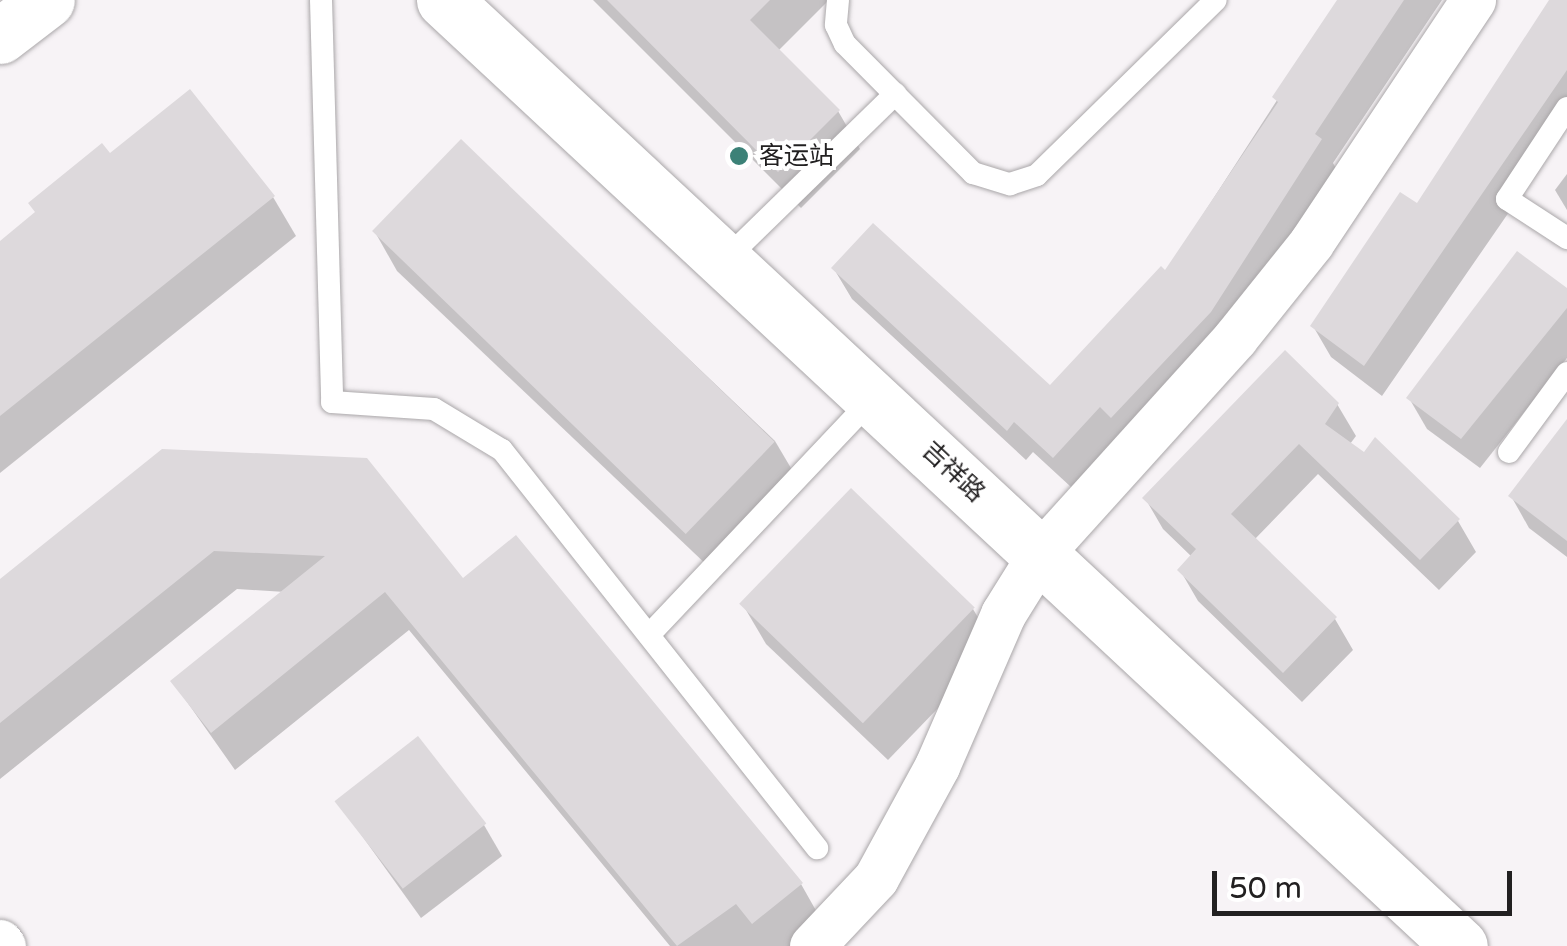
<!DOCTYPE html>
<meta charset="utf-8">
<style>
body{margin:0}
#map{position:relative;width:1567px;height:946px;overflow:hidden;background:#f7f3f6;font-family:"Varela Round","Noto Sans SC",sans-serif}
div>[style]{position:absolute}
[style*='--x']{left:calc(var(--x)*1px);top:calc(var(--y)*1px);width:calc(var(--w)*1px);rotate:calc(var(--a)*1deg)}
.shadow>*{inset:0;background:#0003}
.building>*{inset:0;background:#ddd9dc;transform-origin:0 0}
.roads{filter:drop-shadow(0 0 2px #aaa7a9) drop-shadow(0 0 2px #aaa7a9)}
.lane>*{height:22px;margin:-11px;padding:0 11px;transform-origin:11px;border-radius:11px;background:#fff}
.street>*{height:45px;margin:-22.5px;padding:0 22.5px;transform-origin:22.5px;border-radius:22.5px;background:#fff}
.secondary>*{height:55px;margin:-27.5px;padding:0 27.5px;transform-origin:27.5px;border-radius:27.5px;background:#fff}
.dots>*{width:28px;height:28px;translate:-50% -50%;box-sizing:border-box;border:5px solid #fff;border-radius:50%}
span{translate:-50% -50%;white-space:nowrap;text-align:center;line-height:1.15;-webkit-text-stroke:8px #fff;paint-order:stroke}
.poi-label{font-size:25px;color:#222021}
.left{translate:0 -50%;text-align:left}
.street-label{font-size:25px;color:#222021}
.scale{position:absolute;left:1212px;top:871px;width:300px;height:45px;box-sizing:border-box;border:5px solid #222021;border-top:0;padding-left:12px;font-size:30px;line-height:35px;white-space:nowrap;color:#222021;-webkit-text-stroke:8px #fff;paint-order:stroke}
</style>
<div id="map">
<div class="shadow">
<i style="clip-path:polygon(593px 0,829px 0,778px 51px,838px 111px,860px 149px,801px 208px)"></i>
<i style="clip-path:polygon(1342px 0,1442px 0,1333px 163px,1338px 172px,1130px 447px,1071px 487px,1033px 452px,1026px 460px,852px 299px,834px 269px,1050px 389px,1165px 273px)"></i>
<i style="clip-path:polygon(1552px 0,1567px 0,1567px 128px,1382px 396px,1331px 357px,1313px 326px,1418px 207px)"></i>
<i style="clip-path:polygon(189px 93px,273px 197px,296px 236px,0 473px,0 244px)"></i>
<i style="clip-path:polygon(461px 142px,775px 441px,798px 480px,711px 569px,397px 271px,375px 232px)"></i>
<i style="clip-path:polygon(1567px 174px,1567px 210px,1555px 190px)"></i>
<i style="clip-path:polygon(1567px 291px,1567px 358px,1480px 468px,1427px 429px,1409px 398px)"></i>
<i style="clip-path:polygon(1337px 404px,1356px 436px,1350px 444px,1458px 521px,1476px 552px,1439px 590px,1318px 474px,1254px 540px,1335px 619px,1353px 650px,1302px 702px,1198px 601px,1180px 570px,1192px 557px,1163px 529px,1145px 498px)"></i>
<i style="clip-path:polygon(1567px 423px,1567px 557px,1529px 528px,1511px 496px)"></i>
<i style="clip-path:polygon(163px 451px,463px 581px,801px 884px,823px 923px,795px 946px,670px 946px,409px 630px,235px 770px,173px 682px,285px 592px,237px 589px,0 779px,0 582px)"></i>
<i style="clip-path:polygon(851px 492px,973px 609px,996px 648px,888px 760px,766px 644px,743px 605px)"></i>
<i style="clip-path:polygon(337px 801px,484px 825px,502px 856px,421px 918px)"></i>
</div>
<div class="building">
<i style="clip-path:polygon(607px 0,770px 0,750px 20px,840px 110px,778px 172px)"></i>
<i style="clip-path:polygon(1337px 0,1404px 0,1315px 134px,1322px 139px,1211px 312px,1111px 418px,1100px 407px,1053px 458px,1014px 422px,1007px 431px,831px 268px,873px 223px,1050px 385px,1161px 266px,1165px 270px,1278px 102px,1272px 97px)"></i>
<i style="clip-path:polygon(1549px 0,1567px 0,1567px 70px,1364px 366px,1310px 326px,1400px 192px,1417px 203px)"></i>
<i style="clip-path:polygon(190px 89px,275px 196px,0 416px,0 241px,35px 212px,28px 203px,102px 143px,110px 153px)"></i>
<i style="left:461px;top:139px;width:436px;height:128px;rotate:44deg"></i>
<i style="clip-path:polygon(1517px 251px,1567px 288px,1567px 308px,1461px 439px,1406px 398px)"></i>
<i style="clip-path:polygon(1285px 350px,1339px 403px,1325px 424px,1364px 452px,1375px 437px,1460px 519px,1420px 560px,1299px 444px,1231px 514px,1337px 617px,1283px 673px,1177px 570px,1196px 549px,1142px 498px)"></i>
<i style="clip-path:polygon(1567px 419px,1567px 541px,1508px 496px)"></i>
<i style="clip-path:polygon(162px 449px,367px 458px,463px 578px,516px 535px,803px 883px,752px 924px,736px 904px,677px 946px,385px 592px,211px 733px,170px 681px,325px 556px,214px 551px,0 723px,0 579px)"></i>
<i style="left:851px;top:488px;width:172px;height:161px;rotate:44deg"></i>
<i style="left:418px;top:736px;width:111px;height:106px;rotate:52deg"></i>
</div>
<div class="roads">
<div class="lane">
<i style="--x:321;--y:0;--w:402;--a:88.4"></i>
<i style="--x:332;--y:402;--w:102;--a:3.9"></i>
<i style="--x:434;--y:409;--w:79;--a:31.1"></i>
<i style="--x:502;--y:450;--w:508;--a:51.64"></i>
<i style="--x:838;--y:0;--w:25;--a:95"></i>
<i style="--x:836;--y:25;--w:21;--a:65"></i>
<i style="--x:845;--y:44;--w:182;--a:45.2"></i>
<i style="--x:973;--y:173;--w:39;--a:17"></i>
<i style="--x:1010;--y:184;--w:28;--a:-18"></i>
<i style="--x:1037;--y:175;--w:250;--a:-44.4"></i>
<i style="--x:1567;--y:108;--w:109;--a:123.4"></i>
<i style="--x:1507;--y:199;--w:72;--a:33"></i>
<i style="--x:725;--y:260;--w:238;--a:-44.3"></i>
<i style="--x:1509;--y:452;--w:98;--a:-53.7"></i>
<i style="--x:649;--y:635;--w:326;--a:-46.6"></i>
</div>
<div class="street">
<i style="--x:0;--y:942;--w:5;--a:53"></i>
<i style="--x:812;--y:946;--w:93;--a:-46.7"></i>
<i style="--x:876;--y:878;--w:128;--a:-61.4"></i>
<i style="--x:937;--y:766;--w:166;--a:-66.5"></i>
<i style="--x:1003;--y:614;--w:72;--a:-58.1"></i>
<i style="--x:1041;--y:553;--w:290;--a:-47.9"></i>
<i style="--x:1235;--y:338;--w:122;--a:-51.3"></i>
<i style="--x:1311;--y:243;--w:292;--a:-56.3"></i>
</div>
<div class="secondary">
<i style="--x:444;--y:0;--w:1388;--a:42.96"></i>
<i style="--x:0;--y:36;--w:59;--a:-37.5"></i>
</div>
</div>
<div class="dots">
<i style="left:739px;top:156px;background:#3c8177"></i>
</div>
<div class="poi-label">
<span class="left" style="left:759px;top:156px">客运站</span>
</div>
<div class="street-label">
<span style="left:953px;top:472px;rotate:43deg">吉祥路</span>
</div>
<div class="scale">50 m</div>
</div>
